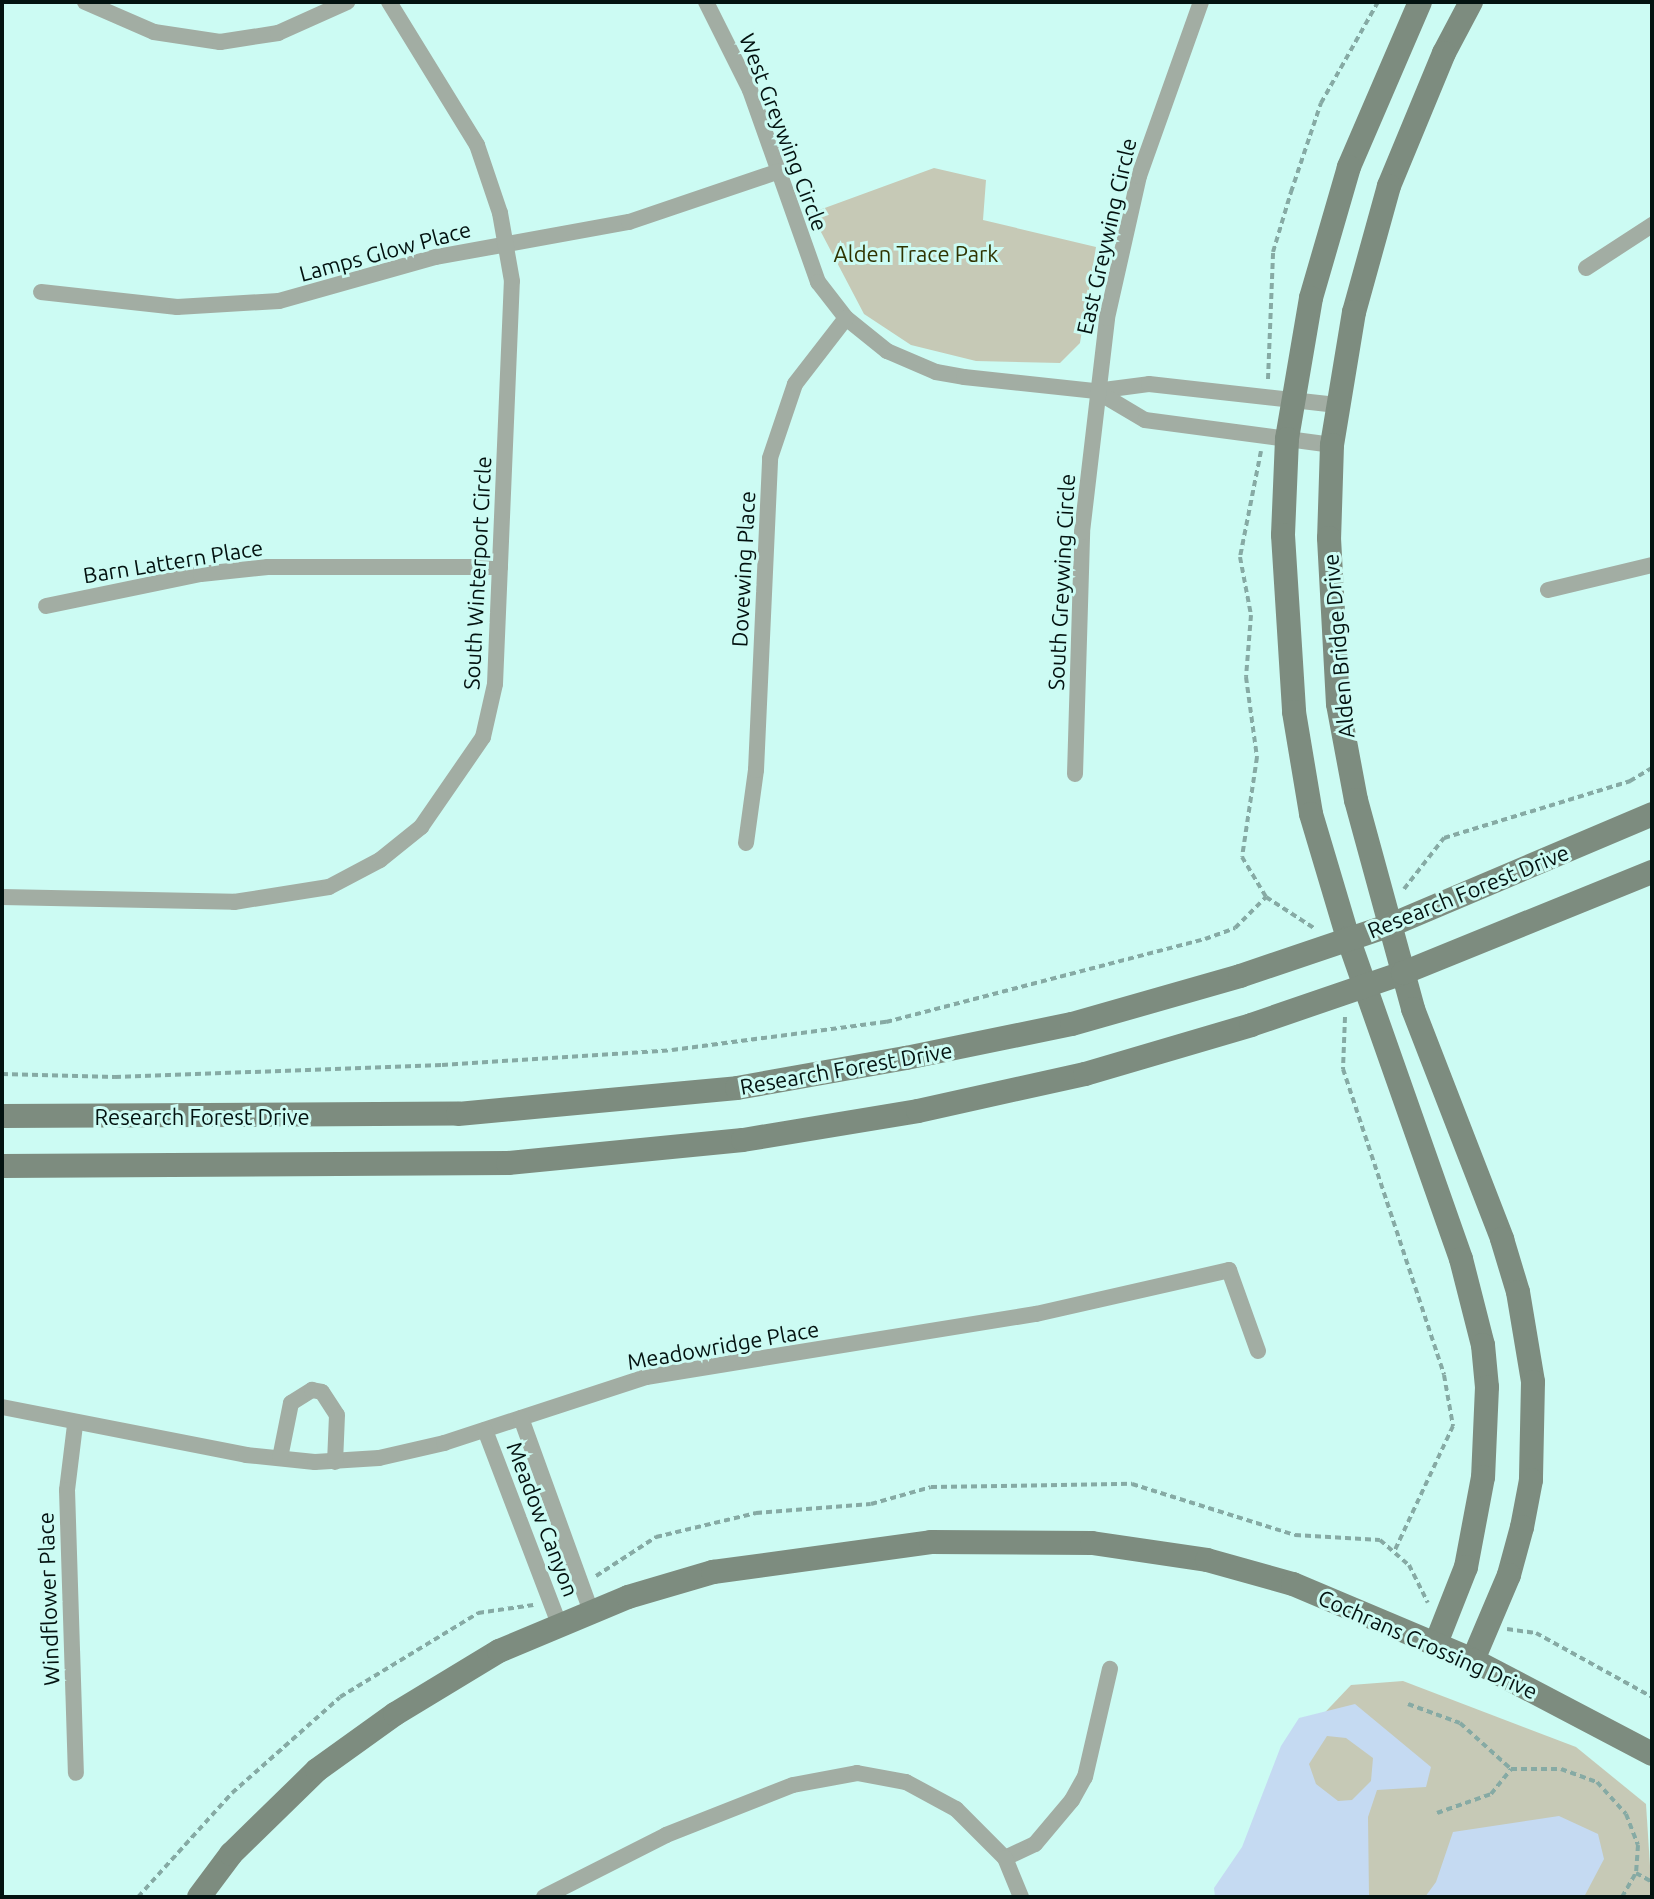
<!DOCTYPE html>
<style>
body{margin:0}
#map{position:relative;width:1654px;height:1899px;overflow:hidden;background:#ccfbf3;font-family:Ubuntu,sans-serif}
div>[style]{position:absolute}
[style*='--x']{left:calc(var(--x)*1px);top:calc(var(--y)*1px);width:calc(var(--w)*1px);rotate:calc(var(--a)*1deg)}
.green>*{inset:0;background:#c6c9b6}
.water>*{inset:0;background:#c5daf2}
.path>*{height:4px;margin-top:-2px;transform-origin:0;background:repeating-linear-gradient(90deg,#86aaa4 0 6px,transparent 0 10px)}
.street>*{height:16px;margin:-8px;padding:0 8px;transform-origin:8px;border-radius:8px;background:#a2ada3}
.secondary>*{height:24px;margin:-12px;padding:0 12px;transform-origin:12px;border-radius:12px;background:#7d8c7f}
span{translate:-50% -50%;white-space:nowrap;text-align:center;line-height:1.15;-webkit-text-stroke:6px #ccfbf3;paint-order:stroke}
.street-label{font-size:22px;color:#031210}
.park-label{font-size:22px;color:#2f3300}
.frame{position:absolute;inset:0;border:4px solid #031210;pointer-events:none}
</style>
<div id="map">
<div class="green">
<i style="clip-path:polygon(934px 168px,986px 180px,983px 220px,1096px 247px,1080px 343px,1060px 363px,976px 361px,911px 345px,864px 314px,811px 213px)"></i>
<i style="clip-path:polygon(1403px 1681px,1576px 1747px,1646px 1804px,1652px 1897px,1331px 1897px,1297px 1771px,1312px 1726px,1351px 1685px)"></i>
</div>
<div class="water">
<i style="clip-path:polygon(evenodd,1355px 1704px,1431px 1767px,1426px 1787px,1377px 1790px,1368px 1817px,1369px 1896px,1374px 1897px,1215px 1897px,1214px 1888px,1242px 1847px,1281px 1746px,1299px 1718px,1355px 1704px,1327px 1736px,1346px 1738px,1373px 1758px,1371px 1781px,1352px 1800px,1338px 1801px,1316px 1784px,1309px 1764px,1327px 1736px)"></i>
<i style="clip-path:polygon(1559px 1816px,1598px 1834px,1604px 1859px,1584px 1897px,1425px 1897px,1436px 1882px,1453px 1832px)"></i>
</div>
<div class="path">
<i style="--x:1268;--y:379;--w:127;--a:-87.7"></i>
<i style="--x:1273;--y:252;--w:63;--a:-73.3"></i>
<i style="--x:1291;--y:192;--w:94;--a:-71.4"></i>
<i style="--x:1321;--y:103;--w:116;--a:-60.6"></i>
<i style="--x:1261;--y:451;--w:108;--a:101.2"></i>
<i style="--x:1240;--y:557;--w:59;--a:79.3"></i>
<i style="--x:1251;--y:615;--w:62;--a:94.6"></i>
<i style="--x:1246;--y:677;--w:81;--a:82.2"></i>
<i style="--x:1257;--y:757;--w:101;--a:98.5"></i>
<i style="--x:1242;--y:857;--w:47;--a:59"></i>
<i style="--x:1266;--y:897;--w:57;--a:32.9"></i>
<i style="--x:1404;--y:889;--w:65;--a:-51.9"></i>
<i style="--x:1444;--y:838;--w:195;--a:-17"></i>
<i style="--x:1630;--y:781;--w:26;--a:-31"></i>
<i style="--x:1345;--y:1017;--w:52;--a:92.2"></i>
<i style="--x:1343;--y:1069;--w:322;--a:71.7"></i>
<i style="--x:1444;--y:1375;--w:52;--a:80"></i>
<i style="--x:1453;--y:1426;--w:139;--a:115.1"></i>
<i style="--x:2;--y:1074;--w:113;--a:1.5"></i>
<i style="--x:115;--y:1077;--w:327;--a:-2.1"></i>
<i style="--x:442;--y:1065;--w:230;--a:-3.7"></i>
<i style="--x:672;--y:1050;--w:216;--a:-7.5"></i>
<i style="--x:886;--y:1022;--w:330;--a:-14.6"></i>
<i style="--x:1205;--y:939;--w:32;--a:-20"></i>
<i style="--x:1235;--y:928;--w:44;--a:-45"></i>
<i style="--x:596;--y:1576;--w:72;--a:-33"></i>
<i style="--x:656;--y:1537;--w:103;--a:-13.5"></i>
<i style="--x:756;--y:1513;--w:115;--a:-4.5"></i>
<i style="--x:871;--y:1504;--w:62;--a:-15.8"></i>
<i style="--x:931;--y:1487;--w:201;--a:-0.9"></i>
<i style="--x:1132;--y:1484;--w:171;--a:17.4"></i>
<i style="--x:1295;--y:1535;--w:85;--a:3.4"></i>
<i style="--x:1380;--y:1540;--w:38;--a:41"></i>
<i style="--x:1409;--y:1565;--w:42;--a:63.4"></i>
<i style="--x:1507;--y:1629;--w:29;--a:8"></i>
<i style="--x:1536;--y:1633;--w:132;--a:28.9"></i>
<i style="--x:1408;--y:1704;--w:55;--a:20.1"></i>
<i style="--x:1460;--y:1723;--w:69;--a:42"></i>
<i style="--x:1437;--y:1813;--w:57;--a:-19.4"></i>
<i style="--x:1491;--y:1794;--w:32;--a:-51"></i>
<i style="--x:1511;--y:1769;--w:50;--a:0"></i>
<i style="--x:1561;--y:1769;--w:38;--a:20"></i>
<i style="--x:1597;--y:1782;--w:43;--a:47.8"></i>
<i style="--x:1626;--y:1814;--w:33;--a:69"></i>
<i style="--x:1638;--y:1845;--w:28;--a:94"></i>
<i style="--x:138;--y:1897;--w:140;--a:-47.9"></i>
<i style="--x:232;--y:1793;--w:144;--a:-41.6"></i>
<i style="--x:340;--y:1697;--w:162;--a:-31.3"></i>
<i style="--x:478;--y:1613;--w:56;--a:-8.3"></i>
<i style="--x:1622;--y:1897;--w:28;--a:-60"></i>
<i style="--x:1636;--y:1873;--w:18;--a:29"></i>
</div>
<div class="street">
<i style="--x:85;--y:2;--w:75;--a:23.5"></i>
<i style="--x:154;--y:32;--w:67;--a:8.6"></i>
<i style="--x:220;--y:42;--w:59;--a:-8.8"></i>
<i style="--x:278;--y:33;--w:76;--a:-24.2"></i>
<i style="--x:706;--y:2;--w:98;--a:63.4"></i>
<i style="--x:750;--y:90;--w:204;--a:70.5"></i>
<i style="--x:818;--y:282;--w:46;--a:52.1"></i>
<i style="--x:846;--y:318;--w:53;--a:38.8"></i>
<i style="--x:887;--y:351;--w:53;--a:23.2"></i>
<i style="--x:936;--y:372;--w:28;--a:10"></i>
<i style="--x:964;--y:377;--w:133;--a:6.1"></i>
<i style="--x:1096;--y:391;--w:53;--a:-7.5"></i>
<i style="--x:1149;--y:384;--w:189;--a:6.4"></i>
<i style="--x:1586;--y:268;--w:79;--a:-33.1"></i>
<i style="--x:41;--y:292;--w:137;--a:6.3"></i>
<i style="--x:177;--y:307;--w:102;--a:-3.4"></i>
<i style="--x:279;--y:301;--w:163;--a:-15.7"></i>
<i style="--x:436;--y:257;--w:196;--a:-10.3"></i>
<i style="--x:629;--y:222;--w:159;--a:-18.7"></i>
<i style="--x:1096;--y:391;--w:57;--a:30.6"></i>
<i style="--x:1145;--y:420;--w:189;--a:7.6"></i>
<i style="--x:1548;--y:590;--w:107;--a:-13.5"></i>
<i style="--x:46;--y:606;--w:158;--a:-11.7"></i>
<i style="--x:201;--y:574;--w:67;--a:-6"></i>
<i style="--x:268;--y:567;--w:232;--a:0"></i>
<i style="--x:1075;--y:774;--w:242;--a:-88.3"></i>
<i style="--x:1082;--y:532;--w:215;--a:-83.3"></i>
<i style="--x:1107;--y:318;--w:146;--a:-77.3"></i>
<i style="--x:1139;--y:176;--w:185;--a:-70.4"></i>
<i style="--x:746;--y:843;--w:74;--a:-82.2"></i>
<i style="--x:756;--y:770;--w:312;--a:-87.4"></i>
<i style="--x:770;--y:458;--w:78;--a:-71.3"></i>
<i style="--x:795;--y:384;--w:83;--a:-52.3"></i>
<i style="--x:2;--y:897;--w:232;--a:1.2"></i>
<i style="--x:234;--y:902;--w:96;--a:-9"></i>
<i style="--x:329;--y:887;--w:58;--a:-27.9"></i>
<i style="--x:380;--y:860;--w:53;--a:-38.8"></i>
<i style="--x:421;--y:827;--w:109;--a:-55.4"></i>
<i style="--x:483;--y:737;--w:54;--a:-77.2"></i>
<i style="--x:495;--y:684;--w:403;--a:-87.6"></i>
<i style="--x:512;--y:281;--w:69;--a:-100"></i>
<i style="--x:500;--y:213;--w:72;--a:-108.7"></i>
<i style="--x:477;--y:145;--w:168;--a:-121.6"></i>
<i style="--x:2;--y:1407;--w:249;--a:11.1"></i>
<i style="--x:246;--y:1455;--w:69;--a:5.8"></i>
<i style="--x:315;--y:1462;--w:64;--a:-3.6"></i>
<i style="--x:379;--y:1458;--w:67;--a:-13"></i>
<i style="--x:444;--y:1443;--w:213;--a:-18.1"></i>
<i style="--x:646;--y:1377;--w:395;--a:-9.2"></i>
<i style="--x:1036;--y:1314;--w:198;--a:-12.8"></i>
<i style="--x:1229;--y:1270;--w:86;--a:70.3"></i>
<i style="--x:521;--y:1418;--w:205;--a:70.1"></i>
<i style="--x:75;--y:1425;--w:65;--a:97"></i>
<i style="--x:67;--y:1490;--w:283;--a:88.2"></i>
<i style="--x:485;--y:1430;--w:208;--a:69.1"></i>
<i style="--x:280;--y:1458;--w:56;--a:-78.7"></i>
<i style="--x:291;--y:1403;--w:25;--a:-32"></i>
<i style="--x:312;--y:1390;--w:10;--a:11"></i>
<i style="--x:322;--y:1392;--w:27;--a:57"></i>
<i style="--x:337;--y:1415;--w:47;--a:92.4"></i>
<i style="--x:1005;--y:1858;--w:33;--a:-25"></i>
<i style="--x:1035;--y:1844;--w:57;--a:-49.9"></i>
<i style="--x:1072;--y:1800;--w:26;--a:-61"></i>
<i style="--x:1085;--y:1777;--w:111;--a:-77"></i>
<i style="--x:544;--y:1897;--w:137;--a:-26.9"></i>
<i style="--x:666;--y:1835;--w:136;--a:-21.5"></i>
<i style="--x:793;--y:1785;--w:65;--a:-10.6"></i>
<i style="--x:857;--y:1773;--w:50;--a:10.4"></i>
<i style="--x:906;--y:1782;--w:57;--a:28.4"></i>
<i style="--x:956;--y:1809;--w:69;--a:45"></i>
<i style="--x:1005;--y:1858;--w:42;--a:67.7"></i>
</div>
<div class="secondary">
<i style="--x:1420;--y:2;--w:180;--a:113.3"></i>
<i style="--x:1349;--y:167;--w:136;--a:106.2"></i>
<i style="--x:1311;--y:298;--w:143;--a:99.7"></i>
<i style="--x:1287;--y:439;--w:96;--a:92.4"></i>
<i style="--x:1283;--y:535;--w:177;--a:86.4"></i>
<i style="--x:1294;--y:712;--w:103;--a:80.5"></i>
<i style="--x:1311;--y:814;--w:129;--a:73.4"></i>
<i style="--x:1348;--y:938;--w:340;--a:70.6"></i>
<i style="--x:1461;--y:1259;--w:89;--a:75.7"></i>
<i style="--x:1483;--y:1345;--w:42;--a:84.6"></i>
<i style="--x:1487;--y:1387;--w:90;--a:92.5"></i>
<i style="--x:1483;--y:1477;--w:92;--a:100.7"></i>
<i style="--x:1466;--y:1567;--w:82;--a:111.5"></i>
<i style="--x:1471;--y:2;--w:58;--a:117.9"></i>
<i style="--x:1444;--y:53;--w:144;--a:112.5"></i>
<i style="--x:1389;--y:186;--w:131;--a:105.5"></i>
<i style="--x:1354;--y:312;--w:135;--a:99.4"></i>
<i style="--x:1332;--y:445;--w:93;--a:91.8"></i>
<i style="--x:1329;--y:538;--w:166;--a:86.9"></i>
<i style="--x:1338;--y:704;--w:98;--a:79.4"></i>
<i style="--x:1356;--y:800;--w:217;--a:74.7"></i>
<i style="--x:1413;--y:1009;--w:247;--a:68.8"></i>
<i style="--x:1502;--y:1239;--w:55;--a:73.2"></i>
<i style="--x:1518;--y:1292;--w:91;--a:80.5"></i>
<i style="--x:1533;--y:1382;--w:98;--a:91.2"></i>
<i style="--x:1531;--y:1480;--w:48;--a:100.8"></i>
<i style="--x:1522;--y:1527;--w:50;--a:105.2"></i>
<i style="--x:1509;--y:1575;--w:92;--a:113"></i>
<i style="--x:2;--y:1116;--w:456;--a:-0.3"></i>
<i style="--x:458;--y:1114;--w:280;--a:-5.3"></i>
<i style="--x:737;--y:1088;--w:172;--a:-10.1"></i>
<i style="--x:906;--y:1058;--w:169;--a:-11.6"></i>
<i style="--x:1072;--y:1024;--w:175;--a:-15.9"></i>
<i style="--x:1240;--y:976;--w:159;--a:-18.7"></i>
<i style="--x:1391;--y:925;--w:284;--a:-23"></i>
<i style="--x:2;--y:1166;--w:506;--a:-0.34"></i>
<i style="--x:508;--y:1163;--w:236;--a:-5.6"></i>
<i style="--x:743;--y:1140;--w:177;--a:-9.4"></i>
<i style="--x:918;--y:1111;--w:171;--a:-12.5"></i>
<i style="--x:1085;--y:1074;--w:173;--a:-16.4"></i>
<i style="--x:1251;--y:1025;--w:161;--a:-18.9"></i>
<i style="--x:1403;--y:973;--w:269;--a:-22.1"></i>
<i style="--x:199;--y:1897;--w:54;--a:-53.3"></i>
<i style="--x:231;--y:1854;--w:120;--a:-44.3"></i>
<i style="--x:317;--y:1770;--w:96;--a:-35.7"></i>
<i style="--x:395;--y:1714;--w:122;--a:-31.2"></i>
<i style="--x:499;--y:1651;--w:140;--a:-22.7"></i>
<i style="--x:628;--y:1597;--w:89;--a:-16.4"></i>
<i style="--x:713;--y:1572;--w:220;--a:-7.8"></i>
<i style="--x:931;--y:1542;--w:161;--a:0.4"></i>
<i style="--x:1092;--y:1543;--w:116;--a:8.4"></i>
<i style="--x:1207;--y:1560;--w:89;--a:15.6"></i>
<i style="--x:1293;--y:1584;--w:195;--a:22.9"></i>
<i style="--x:1473;--y:1660;--w:202;--a:27.7"></i>
</div>
<div class="street-label">
<span style="left:784px;top:132px;rotate:69deg">West Greywing Circle</span>
<span style="left:1106px;top:236px;rotate:-77deg">East Greywing Circle</span>
<span style="left:385px;top:251px;rotate:-15deg">Lamps Glow Place</span>
<span style="left:173px;top:561px;rotate:-9deg">Barn Lattern Place</span>
<span style="left:743px;top:569px;rotate:-87deg">Dovewing Place</span>
<span style="left:477px;top:573px;rotate:-87deg">South Winterport Circle</span>
<span style="left:1061px;top:582px;rotate:-87deg">South Greywing Circle</span>
<span style="left:1338px;top:646px;rotate:-95deg">Alden Bridge Drive</span>
<span style="left:1468px;top:891px;rotate:-22deg">Research Forest Drive</span>
<span style="left:846px;top:1068px;rotate:-10deg">Research Forest Drive</span>
<span style="left:202px;top:1117px">Research Forest Drive</span>
<span style="left:723px;top:1345px;rotate:-10deg">Meadowridge Place</span>
<span style="left:543px;top:1519px;rotate:69deg">Meadow Canyon</span>
<span style="left:48px;top:1599px;rotate:-92deg">Windflower Place</span>
<span style="left:1428px;top:1644px;rotate:24deg">Cochrans Crossing Drive</span>
</div>
<div class="park-label">
<span style="left:916px;top:254px">Alden Trace Park</span>
</div>
<div class="frame"></div>
</div>
